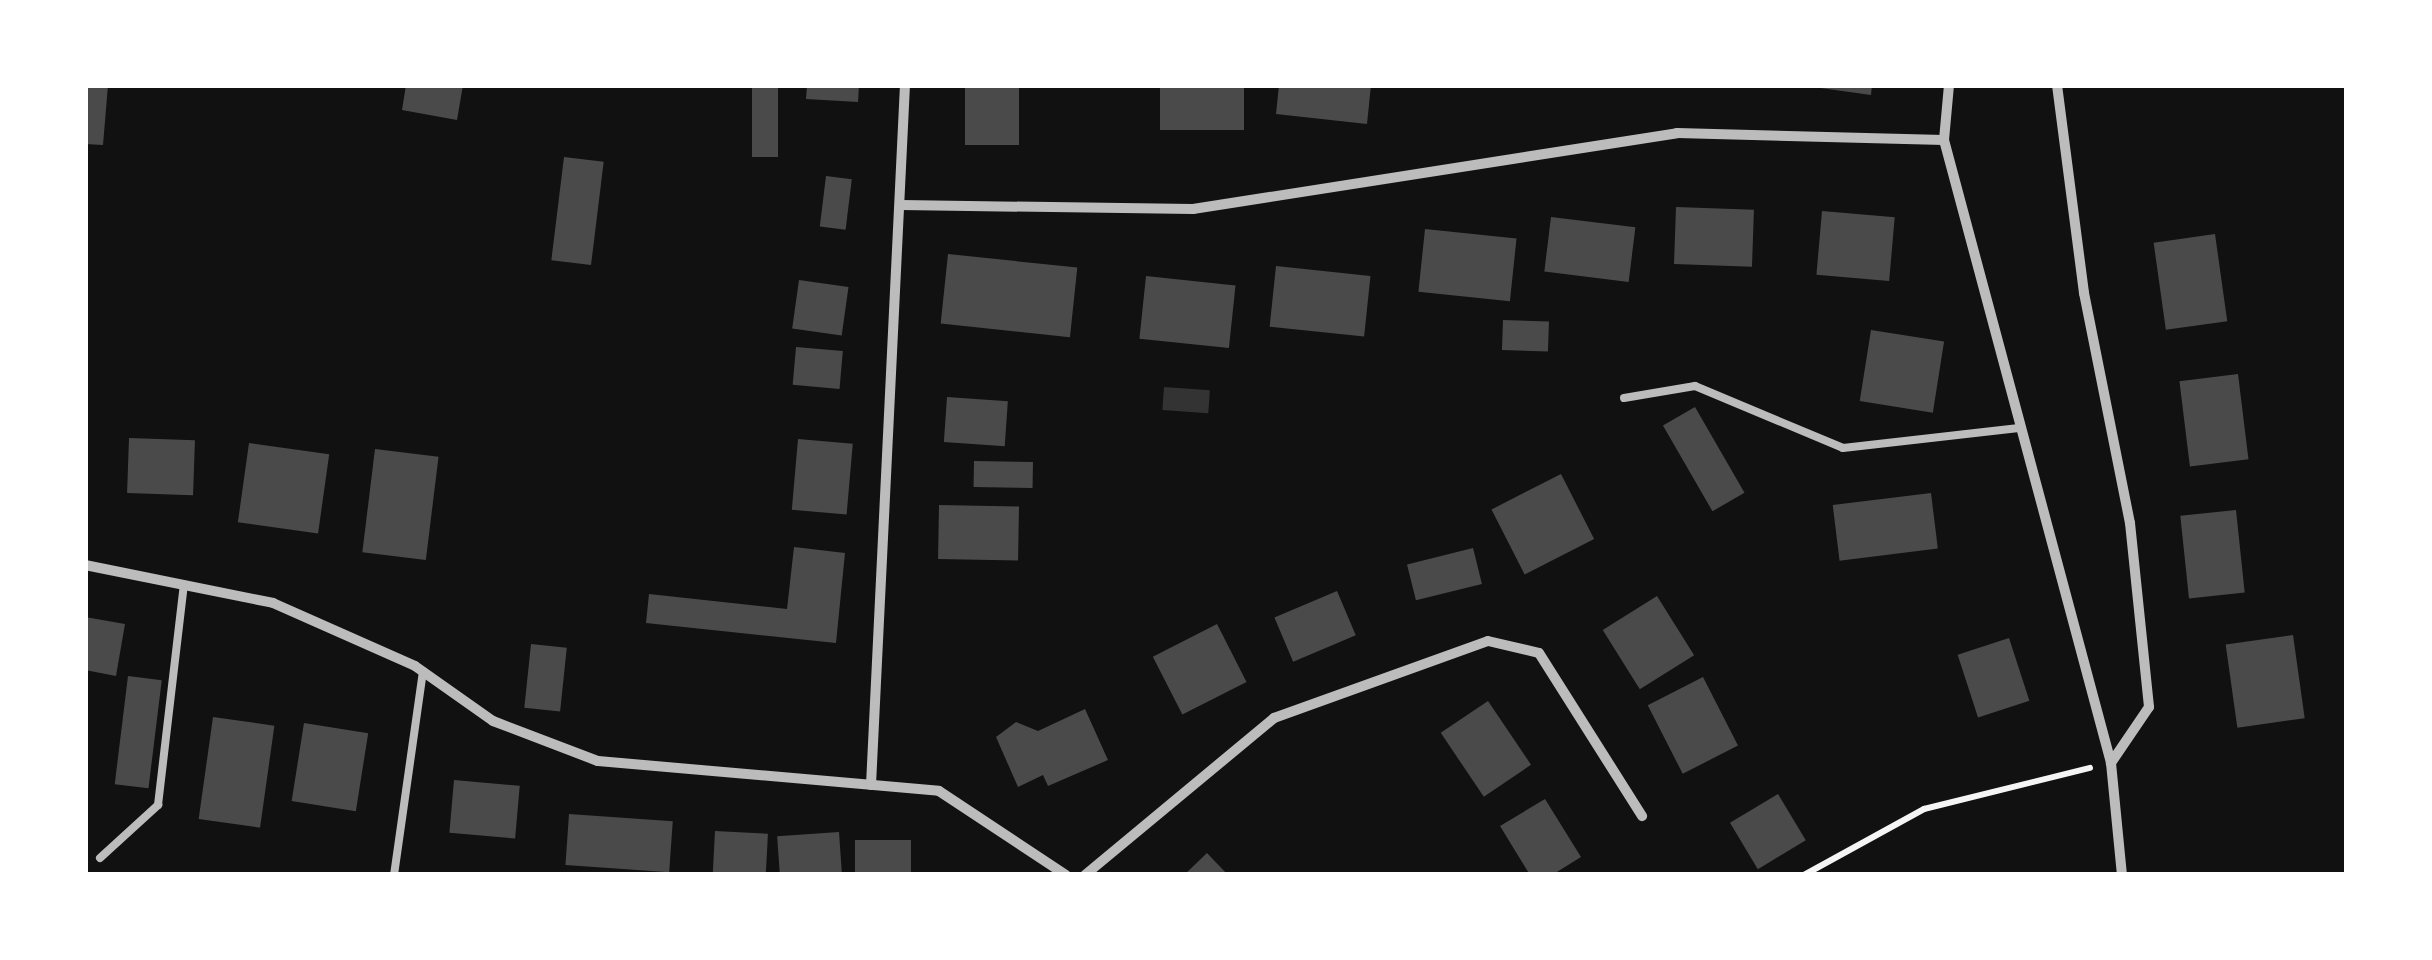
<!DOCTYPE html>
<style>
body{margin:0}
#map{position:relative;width:2432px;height:960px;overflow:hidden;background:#111;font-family:"DejaVu Sans",sans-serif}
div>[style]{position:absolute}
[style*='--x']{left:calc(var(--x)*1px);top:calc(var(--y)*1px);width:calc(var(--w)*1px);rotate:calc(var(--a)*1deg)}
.water>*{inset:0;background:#333;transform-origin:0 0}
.building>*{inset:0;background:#4a4a4a;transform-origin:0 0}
.path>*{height:6px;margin:-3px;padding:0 3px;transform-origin:3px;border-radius:3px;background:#f5f5f5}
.service>*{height:8px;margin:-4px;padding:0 4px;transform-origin:4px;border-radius:4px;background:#bcbcbc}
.minor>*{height:10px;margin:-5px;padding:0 5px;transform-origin:5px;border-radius:5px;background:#bcbcbc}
span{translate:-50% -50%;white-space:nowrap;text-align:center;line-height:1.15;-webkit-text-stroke:10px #fff;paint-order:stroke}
.frame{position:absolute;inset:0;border:88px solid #fff;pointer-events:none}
</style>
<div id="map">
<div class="water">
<i style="left:1164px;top:387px;width:46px;height:23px;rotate:4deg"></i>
</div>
<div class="building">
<i style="clip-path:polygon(85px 85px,108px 85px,103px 145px,85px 144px)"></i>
<i style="clip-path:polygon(406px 85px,463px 85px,457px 120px,402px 110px)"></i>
<i style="left:752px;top:85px;width:26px;height:72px"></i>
<i style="clip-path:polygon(807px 85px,859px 85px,858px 102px,806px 99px)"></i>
<i style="left:965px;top:85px;width:54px;height:60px"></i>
<i style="left:1160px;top:85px;width:84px;height:45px"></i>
<i style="clip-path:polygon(1279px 85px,1371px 85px,1367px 124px,1276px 114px)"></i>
<i style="clip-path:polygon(1799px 85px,1872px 85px,1871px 95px)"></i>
<i style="left:564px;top:157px;width:40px;height:104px;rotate:7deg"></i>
<i style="left:826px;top:176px;width:26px;height:51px;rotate:7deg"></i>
<i style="left:1676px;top:207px;width:78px;height:57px;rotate:2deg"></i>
<i style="left:1822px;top:211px;width:73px;height:64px;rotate:5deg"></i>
<i style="left:1551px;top:217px;width:85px;height:55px;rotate:7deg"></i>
<i style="left:1425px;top:229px;width:92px;height:63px;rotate:6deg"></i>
<i style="left:2215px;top:234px;width:88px;height:62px;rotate:82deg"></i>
<i style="left:948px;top:254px;width:130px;height:70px;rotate:6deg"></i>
<i style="left:1276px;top:266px;width:95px;height:61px;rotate:6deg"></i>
<i style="left:1146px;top:276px;width:90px;height:63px;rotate:6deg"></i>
<i style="left:799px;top:280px;width:50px;height:49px;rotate:8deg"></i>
<i style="left:1503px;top:320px;width:46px;height:30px;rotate:2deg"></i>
<i style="left:1871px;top:330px;width:74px;height:72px;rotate:9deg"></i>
<i style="left:796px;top:347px;width:47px;height:38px;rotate:5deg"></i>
<i style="left:2238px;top:374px;width:86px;height:59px;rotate:83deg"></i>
<i style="left:947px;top:397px;width:61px;height:45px;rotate:4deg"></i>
<i style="left:1695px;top:407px;width:99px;height:37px;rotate:60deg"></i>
<i style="left:129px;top:438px;width:66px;height:55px;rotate:2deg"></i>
<i style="left:798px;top:439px;width:55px;height:71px;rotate:5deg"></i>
<i style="left:249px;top:443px;width:81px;height:80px;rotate:8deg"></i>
<i style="left:375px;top:449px;width:64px;height:104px;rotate:7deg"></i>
<i style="left:974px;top:461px;width:59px;height:26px;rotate:1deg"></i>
<i style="left:1561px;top:474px;width:73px;height:78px;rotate:63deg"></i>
<i style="left:1931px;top:493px;width:56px;height:99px;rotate:83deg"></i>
<i style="left:939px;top:505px;width:80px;height:54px;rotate:1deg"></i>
<i style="left:2236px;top:510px;width:83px;height:56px;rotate:84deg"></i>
<i style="clip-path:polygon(794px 547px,845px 553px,836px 643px,646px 623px,649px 594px,787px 609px)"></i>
<i style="left:1473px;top:548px;width:37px;height:68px;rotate:76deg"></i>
<i style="left:1337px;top:591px;width:48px;height:68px;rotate:67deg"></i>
<i style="left:1657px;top:596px;width:70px;height:64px;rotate:58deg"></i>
<i style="clip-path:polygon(85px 617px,125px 624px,116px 676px,85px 670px)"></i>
<i style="left:1217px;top:624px;width:65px;height:72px;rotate:63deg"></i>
<i style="left:2293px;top:635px;width:84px;height:68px;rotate:82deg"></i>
<i style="left:2009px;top:638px;width:66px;height:54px;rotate:72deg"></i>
<i style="left:531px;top:644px;width:36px;height:64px;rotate:6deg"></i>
<i style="left:128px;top:676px;width:34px;height:109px;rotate:7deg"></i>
<i style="left:1703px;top:677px;width:77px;height:62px;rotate:63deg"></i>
<i style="left:1488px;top:701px;width:77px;height:57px;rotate:56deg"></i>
<i style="clip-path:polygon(1085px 709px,1108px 760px,1048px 786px,1043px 775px,1018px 787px,996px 737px,1016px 722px,1038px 731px)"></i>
<i style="left:213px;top:717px;width:62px;height:103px;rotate:8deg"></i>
<i style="left:304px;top:723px;width:65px;height:79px;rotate:9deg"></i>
<i style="left:454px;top:780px;width:66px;height:53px;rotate:5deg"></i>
<i style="left:1778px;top:794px;width:54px;height:56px;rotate:59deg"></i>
<i style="clip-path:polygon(1545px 799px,1581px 857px,1552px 875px,1530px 875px,1500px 826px)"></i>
<i style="left:569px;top:814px;width:104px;height:51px;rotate:4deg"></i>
<i style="left:715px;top:831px;width:53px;height:44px;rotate:3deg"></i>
<i style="left:839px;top:832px;width:43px;height:62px;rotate:86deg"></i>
<i style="left:855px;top:840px;width:56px;height:35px"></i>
<i style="clip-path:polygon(1207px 853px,1228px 875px,1184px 875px)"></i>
</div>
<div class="path">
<i style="--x:1804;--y:875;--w:137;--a:-28.8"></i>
<i style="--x:1924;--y:809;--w:171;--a:-13.9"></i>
</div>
<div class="service">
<i style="--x:1624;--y:398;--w:72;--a:-9.6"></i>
<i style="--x:1695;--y:386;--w:160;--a:22.7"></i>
<i style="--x:1843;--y:448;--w:177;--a:-6.5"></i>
<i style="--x:100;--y:858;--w:79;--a:-42.4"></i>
<i style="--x:158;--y:805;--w:222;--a:-83.3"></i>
<i style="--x:394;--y:875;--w:206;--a:-81.9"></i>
</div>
<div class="minor">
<i style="--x:1949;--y:85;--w:55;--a:95.2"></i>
<i style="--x:1944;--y:140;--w:645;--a:74.99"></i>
<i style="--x:2111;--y:763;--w:113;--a:84.4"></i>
<i style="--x:2057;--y:85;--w:210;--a:82.6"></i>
<i style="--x:2084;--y:293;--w:235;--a:78.7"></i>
<i style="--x:2130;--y:523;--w:185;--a:84.1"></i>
<i style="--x:2149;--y:707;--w:68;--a:124.2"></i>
<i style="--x:901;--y:205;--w:292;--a:0.8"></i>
<i style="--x:1193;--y:209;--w:490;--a:-8.9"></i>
<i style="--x:1677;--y:133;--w:267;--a:1.5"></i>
<i style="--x:85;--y:565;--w:192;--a:11.4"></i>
<i style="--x:273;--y:603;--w:155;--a:23.9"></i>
<i style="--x:415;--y:666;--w:95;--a:35.2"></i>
<i style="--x:493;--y:721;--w:112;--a:20.9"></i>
<i style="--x:598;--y:761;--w:342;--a:5"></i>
<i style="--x:939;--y:791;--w:152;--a:33.5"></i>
<i style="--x:871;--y:785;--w:701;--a:-87.22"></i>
<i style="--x:1085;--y:875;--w:246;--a:-39.7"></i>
<i style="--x:1274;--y:718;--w:227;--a:-19.8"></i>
<i style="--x:1488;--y:641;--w:52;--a:13.2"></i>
<i style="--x:1539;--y:653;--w:193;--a:57.7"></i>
</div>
<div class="frame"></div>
</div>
